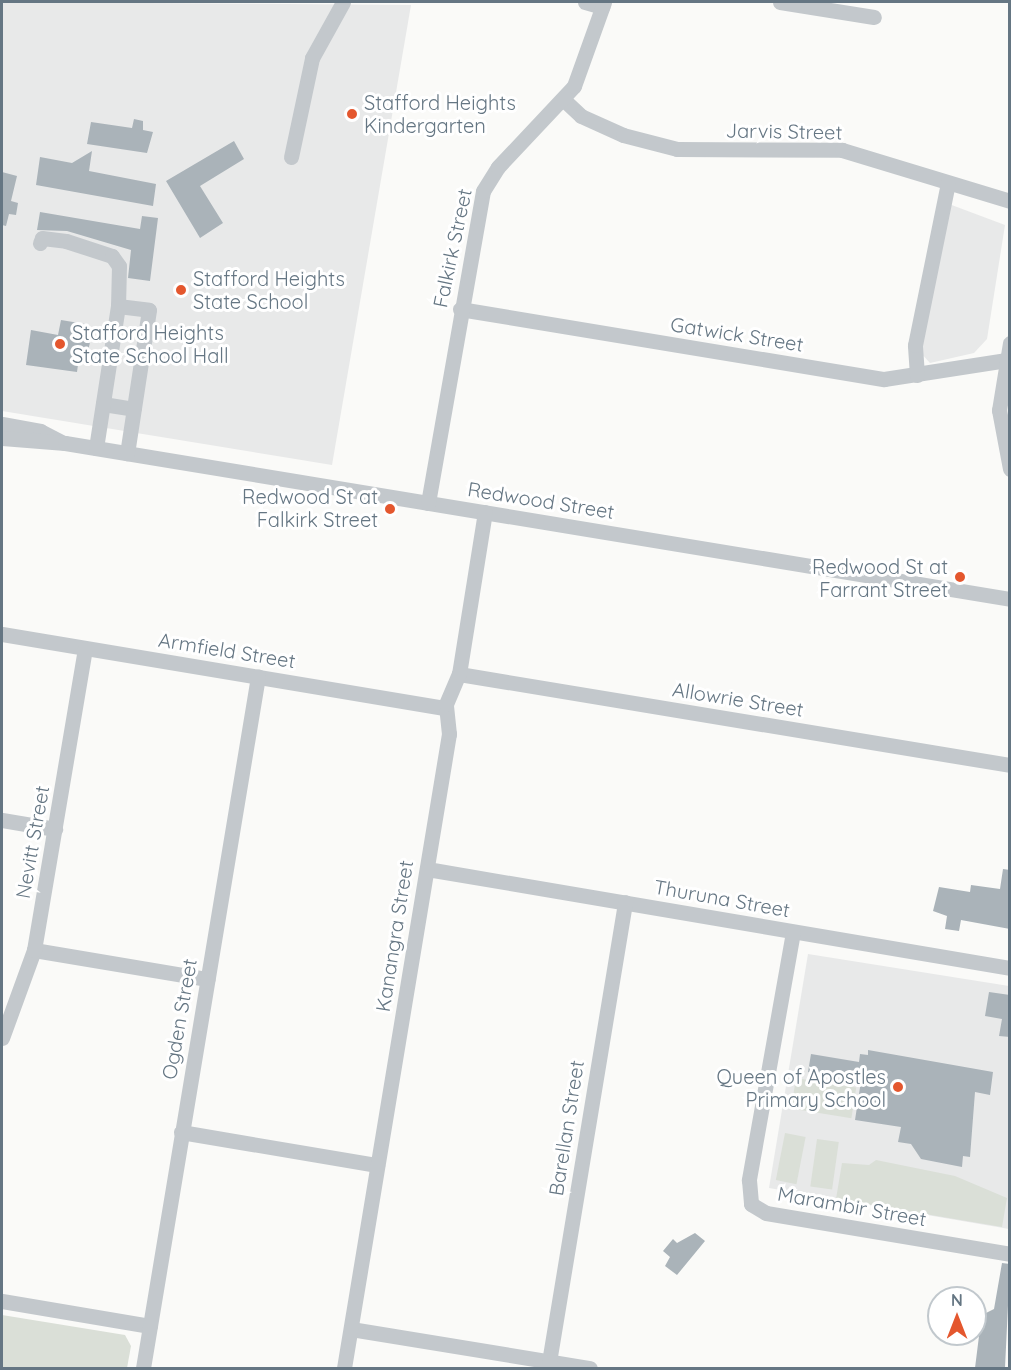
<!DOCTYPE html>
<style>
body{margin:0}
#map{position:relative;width:1011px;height:1370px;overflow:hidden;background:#fafaf8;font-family:Quicksand,sans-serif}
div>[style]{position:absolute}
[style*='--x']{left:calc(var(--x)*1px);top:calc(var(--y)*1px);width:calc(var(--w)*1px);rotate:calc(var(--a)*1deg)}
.built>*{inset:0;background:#e8e9e9}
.green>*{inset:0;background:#dadfd7;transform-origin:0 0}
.building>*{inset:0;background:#aab3b9}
.minor>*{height:15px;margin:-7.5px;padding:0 7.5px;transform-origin:7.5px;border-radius:7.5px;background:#c3c8cc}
.dots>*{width:16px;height:16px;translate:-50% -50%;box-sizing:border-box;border:3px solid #fff;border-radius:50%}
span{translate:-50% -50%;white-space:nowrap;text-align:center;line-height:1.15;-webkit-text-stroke:6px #fff;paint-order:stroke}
.poi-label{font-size:20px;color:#657683}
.left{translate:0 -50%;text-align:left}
.right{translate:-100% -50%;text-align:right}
.street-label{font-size:20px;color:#657683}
.frame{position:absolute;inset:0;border:3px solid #657683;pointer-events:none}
.north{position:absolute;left:927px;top:1286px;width:60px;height:60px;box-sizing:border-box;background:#fff;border:2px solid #c1c8cd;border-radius:50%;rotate:0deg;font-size:16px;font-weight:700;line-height:24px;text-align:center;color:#657683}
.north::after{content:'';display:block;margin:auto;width:21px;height:27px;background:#e4572e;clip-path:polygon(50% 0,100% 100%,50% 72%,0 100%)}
</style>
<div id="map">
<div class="built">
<i style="clip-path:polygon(2px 2px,411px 5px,332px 465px,2px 411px)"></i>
<i style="clip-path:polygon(949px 204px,1005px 225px,987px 339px,974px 353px,930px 363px,919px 351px)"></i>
<i style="clip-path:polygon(808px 954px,1009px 986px,1009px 1229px,769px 1188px)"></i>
</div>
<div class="green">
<i style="left:796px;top:1078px;width:61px;height:31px;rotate:9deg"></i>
<i style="left:785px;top:1133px;width:21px;height:48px;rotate:11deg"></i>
<i style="left:817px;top:1139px;width:22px;height:48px;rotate:8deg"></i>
<i style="clip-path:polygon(876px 1160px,955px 1176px,1007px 1198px,1002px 1227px,836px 1199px,842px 1163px,869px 1165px)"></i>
<i style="clip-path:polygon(2px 1315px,125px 1335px,131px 1346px,127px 1368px,2px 1368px)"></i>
</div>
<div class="building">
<i style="clip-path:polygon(134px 119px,143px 121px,143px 130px,153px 132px,147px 153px,87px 144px,91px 122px,132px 128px)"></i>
<i style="clip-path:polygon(234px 141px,244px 159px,200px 186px,223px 223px,200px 238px,166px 181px)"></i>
<i style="clip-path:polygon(92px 151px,89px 171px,156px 184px,153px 206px,36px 185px,40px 157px,72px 163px)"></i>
<i style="clip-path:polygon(2px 172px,17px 176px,11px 201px,18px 203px,16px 215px,9px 214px,6px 226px,2px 225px)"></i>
<i style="clip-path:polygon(40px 212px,140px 229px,142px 216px,158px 218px,150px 281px,128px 278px,131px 250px,67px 231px,37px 230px)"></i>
<i style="clip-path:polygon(61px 320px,85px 324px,91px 338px,88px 351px,80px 350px,77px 372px,26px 365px,31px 330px,58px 335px)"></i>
<i style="clip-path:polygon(1003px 869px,1010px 870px,1010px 929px,961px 920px,959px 931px,945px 929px,947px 916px,933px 911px,939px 887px,970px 892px,971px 885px,1000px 889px)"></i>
<i style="clip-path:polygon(989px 992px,1010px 995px,1010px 1037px,999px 1036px,1002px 1019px,985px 1016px)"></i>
<i style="clip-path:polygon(868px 1050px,993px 1072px,990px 1095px,975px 1092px,970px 1157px,963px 1156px,962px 1167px,921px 1159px,911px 1144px,898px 1142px,901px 1127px,855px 1120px,861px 1081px,808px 1072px,811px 1054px,859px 1062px,860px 1054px,868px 1055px)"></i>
<i style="clip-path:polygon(695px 1233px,705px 1241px,677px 1275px,665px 1266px,670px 1257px,663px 1251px,673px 1239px,677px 1243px)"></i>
<i style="clip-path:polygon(1002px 1263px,1010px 1264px,1005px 1368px,975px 1368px,980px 1328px,984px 1328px,986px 1313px,994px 1309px)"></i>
</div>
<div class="minor">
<i style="--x:585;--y:2;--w:18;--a:16"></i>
<i style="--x:780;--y:2;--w:95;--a:9.1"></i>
<i style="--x:564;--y:100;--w:23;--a:43"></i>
<i style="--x:581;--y:116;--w:46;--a:24.3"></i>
<i style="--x:623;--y:135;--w:56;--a:14.5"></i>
<i style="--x:677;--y:149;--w:165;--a:0.3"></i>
<i style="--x:842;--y:150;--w:176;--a:16.9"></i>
<i style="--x:291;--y:157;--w:101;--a:-78"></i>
<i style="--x:312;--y:58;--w:64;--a:-61"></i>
<i style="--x:40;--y:243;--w:5;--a:-68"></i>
<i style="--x:42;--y:238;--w:24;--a:7"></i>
<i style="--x:66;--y:241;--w:48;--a:18.1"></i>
<i style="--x:112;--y:256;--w:12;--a:55"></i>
<i style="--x:119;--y:266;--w:40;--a:91.4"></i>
<i style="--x:460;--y:309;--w:430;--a:9.4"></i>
<i style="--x:884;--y:379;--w:124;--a:-8.8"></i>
<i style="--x:1010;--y:343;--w:68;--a:99.3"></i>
<i style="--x:999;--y:410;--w:60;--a:79.4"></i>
<i style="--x:917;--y:375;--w:30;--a:-94"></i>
<i style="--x:915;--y:345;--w:165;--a:-78.5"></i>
<i style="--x:103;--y:404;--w:31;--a:9"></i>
<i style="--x:2;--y:424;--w:39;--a:10"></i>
<i style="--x:40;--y:431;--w:25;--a:27"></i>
<i style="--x:2;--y:438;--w:63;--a:4.5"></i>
<i style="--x:65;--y:443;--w:958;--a:9.37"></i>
<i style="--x:96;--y:448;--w:144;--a:-81.2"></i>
<i style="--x:118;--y:306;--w:31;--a:7"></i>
<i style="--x:149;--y:310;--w:145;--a:98.7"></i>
<i style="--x:428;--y:503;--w:317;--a:-80"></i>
<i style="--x:483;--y:191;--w:28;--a:-58"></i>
<i style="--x:498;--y:167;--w:111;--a:-46.8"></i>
<i style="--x:574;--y:86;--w:89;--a:-70.3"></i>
<i style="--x:2;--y:634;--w:450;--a:9.5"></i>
<i style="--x:459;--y:674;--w:558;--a:9.38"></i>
<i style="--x:2;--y:820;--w:54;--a:9.6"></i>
<i style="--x:427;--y:869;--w:591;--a:9.64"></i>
<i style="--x:793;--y:932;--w:252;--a:100.1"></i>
<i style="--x:749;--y:1180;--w:24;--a:85"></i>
<i style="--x:751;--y:1204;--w:17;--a:31"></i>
<i style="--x:766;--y:1213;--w:247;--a:9.5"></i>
<i style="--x:34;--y:950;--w:176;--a:9.5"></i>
<i style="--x:2;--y:1038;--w:94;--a:-70"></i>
<i style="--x:34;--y:950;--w:306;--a:-80.4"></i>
<i style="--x:181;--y:1132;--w:199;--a:9.6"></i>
<i style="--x:2;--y:1301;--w:150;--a:9.6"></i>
<i style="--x:351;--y:1329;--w:242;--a:9.3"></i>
<i style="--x:549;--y:1362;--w:466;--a:-80.6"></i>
<i style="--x:143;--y:1368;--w:701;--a:-80.56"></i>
<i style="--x:344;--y:1368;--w:643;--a:-80.6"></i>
<i style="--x:449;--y:734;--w:30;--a:-96"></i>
<i style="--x:446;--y:704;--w:33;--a:-67"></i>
<i style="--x:459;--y:674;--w:164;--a:-80.9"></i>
</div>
<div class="dots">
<i style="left:352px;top:114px;background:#e4572e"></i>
<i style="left:181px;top:290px;background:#e4572e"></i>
<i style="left:60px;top:344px;background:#e4572e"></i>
<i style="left:390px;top:509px;background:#e4572e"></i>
<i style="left:960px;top:577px;background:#e4572e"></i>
<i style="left:898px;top:1087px;background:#e4572e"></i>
</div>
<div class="poi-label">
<span class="left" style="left:364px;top:114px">Stafford Heights<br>Kindergarten</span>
<span class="left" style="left:193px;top:290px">Stafford Heights<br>State School</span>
<span class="left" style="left:72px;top:344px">Stafford Heights<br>State School Hall</span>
<span class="right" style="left:378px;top:508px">Redwood St at<br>Falkirk Street</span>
<span class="right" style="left:948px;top:578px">Redwood St at<br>Farrant Street</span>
<span class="right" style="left:886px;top:1088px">Queen of Apostles<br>Primary School</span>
</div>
<div class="street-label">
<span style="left:784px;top:131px;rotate:1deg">Jarvis Street</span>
<span style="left:452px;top:248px;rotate:-78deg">Falkirk Street</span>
<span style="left:737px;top:334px;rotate:9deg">Gatwick Street</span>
<span style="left:541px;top:500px;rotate:9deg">Redwood Street</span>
<span style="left:227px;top:650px;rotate:9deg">Armfield Street</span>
<span style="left:738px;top:699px;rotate:9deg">Allowrie Street</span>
<span style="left:32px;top:842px;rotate:-80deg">Nevitt Street</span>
<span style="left:722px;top:898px;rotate:10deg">Thuruna Street</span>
<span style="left:394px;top:936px;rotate:-81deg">Kanangra Street</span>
<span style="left:179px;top:1019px;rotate:-80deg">Ogden Street</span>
<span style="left:566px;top:1128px;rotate:-81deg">Barellan Street</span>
<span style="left:852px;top:1206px;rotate:10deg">Marambir Street</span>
</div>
<div class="frame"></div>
<div class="north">N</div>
</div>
